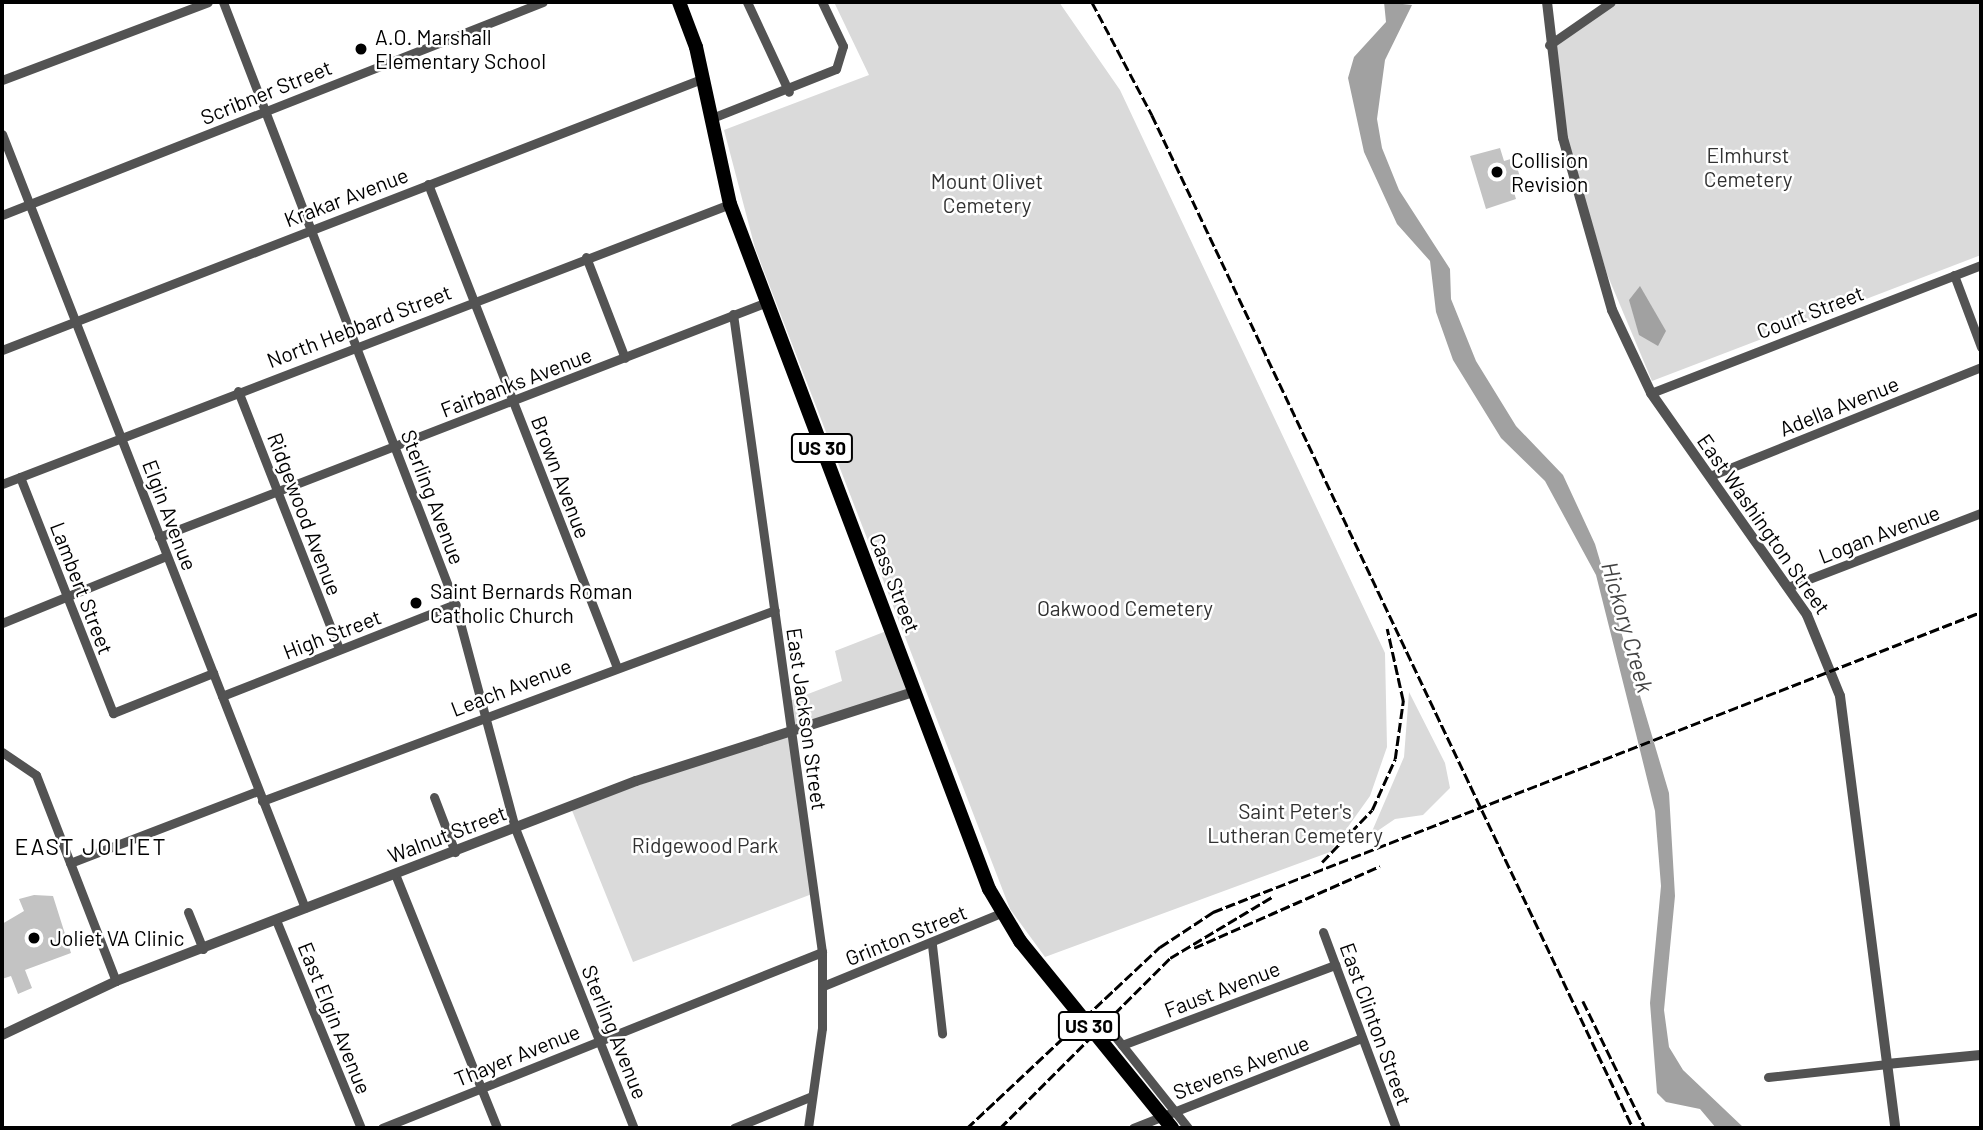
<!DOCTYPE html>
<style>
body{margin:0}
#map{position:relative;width:1983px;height:1130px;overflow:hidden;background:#fff;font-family:Barlow,sans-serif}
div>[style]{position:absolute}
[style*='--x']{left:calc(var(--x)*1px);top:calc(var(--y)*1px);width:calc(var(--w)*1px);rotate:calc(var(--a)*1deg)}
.green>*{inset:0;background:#dadada}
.water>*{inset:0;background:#a1a1a1}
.building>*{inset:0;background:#c3c3c3}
.minor>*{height:9px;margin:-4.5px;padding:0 4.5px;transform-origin:4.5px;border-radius:4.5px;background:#535353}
.tertiary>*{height:10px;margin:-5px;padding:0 5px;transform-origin:5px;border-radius:5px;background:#535353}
.primary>*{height:14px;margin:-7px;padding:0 7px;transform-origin:7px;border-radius:7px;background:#000}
.rail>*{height:2.5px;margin-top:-1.25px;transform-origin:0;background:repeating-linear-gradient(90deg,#000 0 10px,transparent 0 13.5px)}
.dots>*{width:19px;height:19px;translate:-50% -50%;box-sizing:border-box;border:4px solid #fff;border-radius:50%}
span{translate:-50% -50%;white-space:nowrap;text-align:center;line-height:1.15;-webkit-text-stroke:5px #fff;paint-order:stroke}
.shield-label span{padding:2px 5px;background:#fff;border:2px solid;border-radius:5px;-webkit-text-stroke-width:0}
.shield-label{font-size:19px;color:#000;font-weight:700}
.poi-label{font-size:21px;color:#000}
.left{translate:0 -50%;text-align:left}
.street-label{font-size:21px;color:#000}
.park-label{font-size:21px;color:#313131}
.water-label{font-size:23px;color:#424242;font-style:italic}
.neighbourhood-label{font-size:23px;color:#000;letter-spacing:2px}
.frame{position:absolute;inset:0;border:4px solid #000;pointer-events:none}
</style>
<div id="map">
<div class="green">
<i style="clip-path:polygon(834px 2px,1059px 2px,1120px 90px,1385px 653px,1387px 747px,1370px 796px,1330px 852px,1045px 957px,1010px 909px,755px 248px,724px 130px,869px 75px)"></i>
<i style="clip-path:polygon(1616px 2px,1981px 2px,1981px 255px,1652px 381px,1607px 274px,1566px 137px,1550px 48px)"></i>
<i style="clip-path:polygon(889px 630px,913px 692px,791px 733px,787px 702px,842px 681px,835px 651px)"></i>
<i style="clip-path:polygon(1409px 692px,1445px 763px,1450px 788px,1423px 815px,1395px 819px,1370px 836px,1404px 757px)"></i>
<i style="clip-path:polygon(790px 734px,812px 894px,633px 962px,571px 808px)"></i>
</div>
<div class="water">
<i style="clip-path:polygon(1384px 2px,1412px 5px,1385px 60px,1377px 119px,1382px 148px,1399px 190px,1450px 269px,1451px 299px,1476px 361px,1516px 426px,1563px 475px,1595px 544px,1669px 793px,1675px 896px,1664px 1010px,1669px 1047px,1683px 1070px,1744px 1128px,1716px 1128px,1700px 1109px,1666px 1102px,1657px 1093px,1650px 1003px,1661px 886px,1655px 811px,1636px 734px,1596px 575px,1545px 481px,1501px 438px,1453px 360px,1436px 312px,1430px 261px,1397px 224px,1364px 152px,1348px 78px,1354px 57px,1386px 22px)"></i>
<i style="clip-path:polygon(1640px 286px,1666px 331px,1658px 346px,1639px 335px,1629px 300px)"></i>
</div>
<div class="building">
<i style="clip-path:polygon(1500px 148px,1504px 161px,1514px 158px,1522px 183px,1512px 186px,1516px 199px,1486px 209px,1470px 156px)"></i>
<i style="clip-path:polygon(34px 895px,53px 896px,71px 953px,25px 970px,32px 988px,18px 994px,11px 976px,2px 979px,2px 924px,24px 911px,19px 899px)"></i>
</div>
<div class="minor">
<i style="--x:223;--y:2;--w:645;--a:68.92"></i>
<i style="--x:455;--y:604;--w:232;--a:75"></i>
<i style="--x:515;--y:828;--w:323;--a:68.4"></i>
<i style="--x:747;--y:2;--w:99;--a:65"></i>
<i style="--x:1549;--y:45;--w:75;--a:-34.7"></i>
<i style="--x:2;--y:80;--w:220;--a:-20.7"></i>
<i style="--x:712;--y:118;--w:133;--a:-21.6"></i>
<i style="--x:836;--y:69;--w:24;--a:-73"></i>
<i style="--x:843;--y:46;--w:49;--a:-115.5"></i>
<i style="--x:2;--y:134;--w:831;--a:68.62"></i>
<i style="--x:428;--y:184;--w:516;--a:68.65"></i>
<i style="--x:2;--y:215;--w:581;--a:-21.49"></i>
<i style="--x:586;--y:257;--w:108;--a:68.9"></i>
<i style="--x:1954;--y:275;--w:77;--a:69.4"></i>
<i style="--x:733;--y:314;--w:644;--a:82.06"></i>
<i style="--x:822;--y:952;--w:76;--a:90"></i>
<i style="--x:822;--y:1028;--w:101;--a:98"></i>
<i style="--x:2;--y:350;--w:753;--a:-21.18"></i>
<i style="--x:238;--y:391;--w:277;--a:68.6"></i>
<i style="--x:1651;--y:393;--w:354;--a:-21.2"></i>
<i style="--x:1710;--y:476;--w:292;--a:-21.9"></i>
<i style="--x:20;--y:477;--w:254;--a:68.5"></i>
<i style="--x:113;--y:713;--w:108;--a:-21.8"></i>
<i style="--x:2;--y:484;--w:780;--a:-21.04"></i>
<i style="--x:159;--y:537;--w:652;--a:-21.13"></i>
<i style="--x:1788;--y:587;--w:207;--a:-21"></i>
<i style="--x:2;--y:623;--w:177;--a:-22.2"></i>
<i style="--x:222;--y:696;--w:251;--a:-21.5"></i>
<i style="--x:2;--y:752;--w:41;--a:34.1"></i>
<i style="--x:36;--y:775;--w:221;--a:68.8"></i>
<i style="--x:434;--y:797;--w:59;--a:69.1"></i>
<i style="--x:262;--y:801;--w:547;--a:-20.42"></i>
<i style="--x:70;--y:863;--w:201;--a:-21"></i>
<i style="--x:395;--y:874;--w:274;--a:68.1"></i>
<i style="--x:188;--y:912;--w:40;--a:68"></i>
<i style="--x:276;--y:920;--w:225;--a:67.8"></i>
<i style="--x:1323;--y:932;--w:209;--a:69.6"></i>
<i style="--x:932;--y:945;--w:89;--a:83.5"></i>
<i style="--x:823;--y:986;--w:192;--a:-22.3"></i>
<i style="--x:1114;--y:1035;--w:119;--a:51.5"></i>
<i style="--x:1122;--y:1045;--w:228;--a:-20.6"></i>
<i style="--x:1768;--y:1077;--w:120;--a:-6.2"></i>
<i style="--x:382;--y:1128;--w:474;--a:-21.8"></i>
<i style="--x:734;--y:1128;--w:84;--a:-22.3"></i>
<i style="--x:1133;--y:1128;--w:246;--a:-21.5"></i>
</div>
<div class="tertiary">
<i style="--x:1547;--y:2;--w:137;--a:83.3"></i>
<i style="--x:1563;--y:138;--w:179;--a:74.1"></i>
<i style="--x:1612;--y:310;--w:92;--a:64.8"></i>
<i style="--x:1651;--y:393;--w:271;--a:54.9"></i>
<i style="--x:1807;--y:615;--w:87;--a:67.8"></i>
<i style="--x:1840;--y:696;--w:435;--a:82.7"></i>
<i style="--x:2;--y:1035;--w:126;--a:-25.3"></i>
<i style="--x:116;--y:981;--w:557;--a:-21.04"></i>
<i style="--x:636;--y:781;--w:292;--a:-17.8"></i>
<i style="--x:1887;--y:1064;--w:94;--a:-5.5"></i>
</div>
<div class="primary">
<i style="--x:679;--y:2;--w:48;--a:69.3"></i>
<i style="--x:696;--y:47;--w:161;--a:77.8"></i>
<i style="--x:730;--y:204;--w:732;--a:69.29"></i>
<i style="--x:989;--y:889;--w:61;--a:59.2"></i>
<i style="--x:1020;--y:941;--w:241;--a:50.9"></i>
</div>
<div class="rail">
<i style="--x:1092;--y:2;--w:128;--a:62"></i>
<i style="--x:1152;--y:115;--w:1121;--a:64.6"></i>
<i style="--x:1322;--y:862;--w:72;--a:-46.1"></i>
<i style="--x:1372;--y:810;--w:56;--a:-65.7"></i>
<i style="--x:1395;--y:759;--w:59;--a:-82.1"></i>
<i style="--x:1403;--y:701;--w:74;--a:-102.5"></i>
<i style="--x:1194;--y:948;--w:203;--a:-23.8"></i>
<i style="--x:1583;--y:1001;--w:141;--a:64"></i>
<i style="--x:967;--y:1128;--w:265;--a:-43.2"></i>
<i style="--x:1160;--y:947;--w:64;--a:-33.4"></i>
<i style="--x:1213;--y:912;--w:825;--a:-21.34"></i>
<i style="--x:1000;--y:1128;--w:240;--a:-45"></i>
<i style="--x:1170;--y:958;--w:119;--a:-30.9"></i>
</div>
<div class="dots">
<i style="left:361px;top:49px;background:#000"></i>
<i style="left:1497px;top:172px;background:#000"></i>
<i style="left:416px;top:603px;background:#000"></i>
<i style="left:34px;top:938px;background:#000"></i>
</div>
<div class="shield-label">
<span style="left:822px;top:448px">US 30</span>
<span style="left:1089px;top:1026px">US 30</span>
</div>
<div class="poi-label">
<span class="left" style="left:375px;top:49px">A.O. Marshall<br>Elementary School</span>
<span class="left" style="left:1511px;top:172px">Collision<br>Revision</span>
<span class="left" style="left:430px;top:603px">Saint Bernards Roman<br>Catholic Church</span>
<span class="left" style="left:50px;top:938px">Joliet VA Clinic</span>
</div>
<div class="street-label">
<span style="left:266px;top:92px;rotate:-22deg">Scribner Street</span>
<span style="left:346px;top:197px;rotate:-21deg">Krakar Avenue</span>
<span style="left:1810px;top:312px;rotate:-21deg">Court Street</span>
<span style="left:359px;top:326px;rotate:-21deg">North Hebbard Street</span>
<span style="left:516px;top:382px;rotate:-21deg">Fairbanks Avenue</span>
<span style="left:1839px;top:406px;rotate:-22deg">Adella Avenue</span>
<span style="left:561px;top:477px;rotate:69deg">Brown Avenue</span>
<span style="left:433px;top:497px;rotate:69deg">Sterling Avenue</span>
<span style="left:305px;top:514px;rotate:69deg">Ridgewood Avenue</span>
<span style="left:170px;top:515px;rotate:69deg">Elgin Avenue</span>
<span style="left:1764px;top:524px;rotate:55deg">East Washington Street</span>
<span style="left:1879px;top:534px;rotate:-21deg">Logan Avenue</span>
<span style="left:895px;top:583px;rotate:69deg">Cass Street</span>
<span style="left:82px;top:588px;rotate:69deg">Lambert Street</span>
<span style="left:332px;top:634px;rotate:-21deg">High Street</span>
<span style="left:511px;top:687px;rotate:-21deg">Leach Avenue</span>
<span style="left:807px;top:719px;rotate:82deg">East Jackson Street</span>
<span style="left:447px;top:834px;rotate:-21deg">Walnut Street</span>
<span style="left:906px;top:935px;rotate:-22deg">Grinton Street</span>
<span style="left:1222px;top:989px;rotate:-21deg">Faust Avenue</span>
<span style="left:335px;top:1018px;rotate:68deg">East Elgin Avenue</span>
<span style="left:1376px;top:1024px;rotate:70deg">East Clinton Street</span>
<span style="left:615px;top:1032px;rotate:68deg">Sterling Avenue</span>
<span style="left:517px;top:1055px;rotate:-22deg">Thayer Avenue</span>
<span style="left:1241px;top:1067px;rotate:-21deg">Stevens Avenue</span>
</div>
<div class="park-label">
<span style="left:1748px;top:167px">Elmhurst<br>Cemetery</span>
<span style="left:987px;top:193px">Mount Olivet<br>Cemetery</span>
<span style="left:1125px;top:608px">Oakwood Cemetery</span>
<span style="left:1295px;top:823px">Saint Peter's<br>Lutheran Cemetery</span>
<span style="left:705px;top:845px">Ridgewood Park</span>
</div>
<div class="water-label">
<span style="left:1628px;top:627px;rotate:74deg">Hickory Creek</span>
</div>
<div class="neighbourhood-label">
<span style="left:91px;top:846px">EAST JOLIET</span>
</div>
<div class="frame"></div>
</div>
